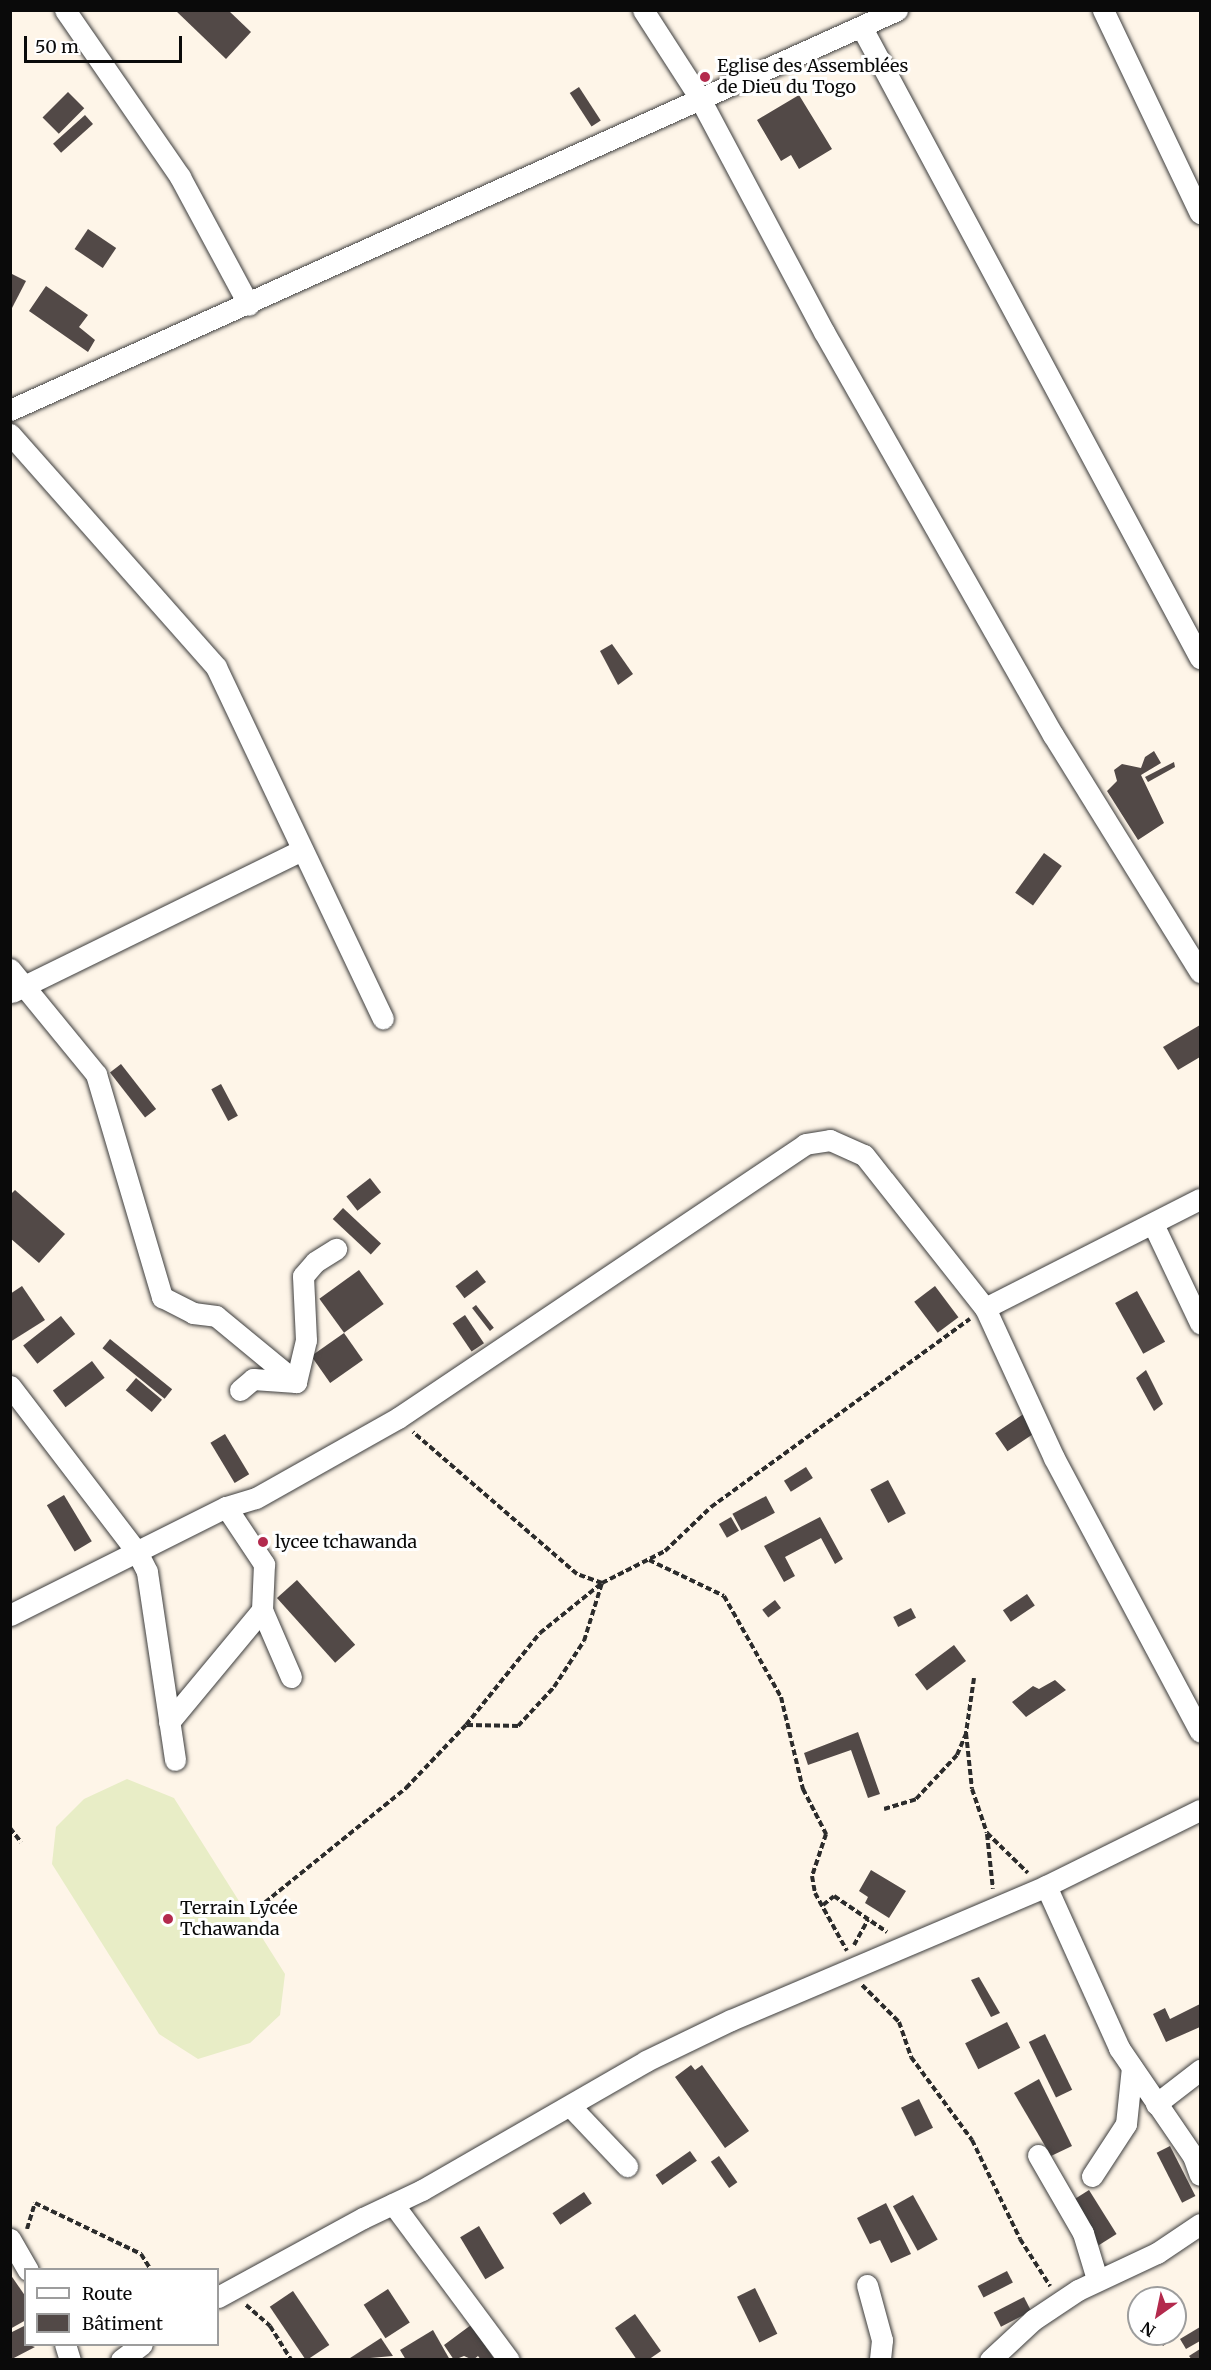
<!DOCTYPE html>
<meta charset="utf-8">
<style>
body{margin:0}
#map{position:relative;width:1211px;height:2370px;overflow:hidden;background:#fef5e8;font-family:Merriweather,serif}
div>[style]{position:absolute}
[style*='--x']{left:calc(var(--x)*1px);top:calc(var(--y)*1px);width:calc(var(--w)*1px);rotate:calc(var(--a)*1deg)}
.pitch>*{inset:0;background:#e8edc6}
.building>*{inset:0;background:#524947;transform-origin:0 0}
.path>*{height:4px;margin-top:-2px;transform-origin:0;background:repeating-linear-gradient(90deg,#2c2c2c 0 6px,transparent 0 9px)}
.roads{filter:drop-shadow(0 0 2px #3d3d3d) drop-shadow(0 0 2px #3d3d3d)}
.minor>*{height:21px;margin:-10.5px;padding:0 10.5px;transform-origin:10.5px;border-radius:10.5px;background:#fff}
.dots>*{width:16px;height:16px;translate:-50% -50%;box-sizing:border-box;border:3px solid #fff;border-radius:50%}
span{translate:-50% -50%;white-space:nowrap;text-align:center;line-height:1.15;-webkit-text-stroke:6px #fff;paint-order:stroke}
.poi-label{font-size:18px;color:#0a0a0a}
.left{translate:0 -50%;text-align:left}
.frame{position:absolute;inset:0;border:12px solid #0a0a0a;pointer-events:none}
.legend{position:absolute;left:24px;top:2268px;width:195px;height:78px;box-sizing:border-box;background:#fff;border:2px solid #9d9d9d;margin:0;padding:8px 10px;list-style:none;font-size:18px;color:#0a0a0a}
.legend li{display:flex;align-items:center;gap:12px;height:30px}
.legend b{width:30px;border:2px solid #9d9d9d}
.north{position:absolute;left:1127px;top:2286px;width:60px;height:60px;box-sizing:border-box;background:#fff;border:2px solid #9d9d9d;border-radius:50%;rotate:213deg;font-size:16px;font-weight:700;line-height:24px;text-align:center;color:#0a0a0a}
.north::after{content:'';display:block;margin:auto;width:21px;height:27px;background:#b32a4d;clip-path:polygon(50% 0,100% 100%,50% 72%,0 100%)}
.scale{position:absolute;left:24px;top:36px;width:158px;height:27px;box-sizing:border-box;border:3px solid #0a0a0a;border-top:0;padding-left:8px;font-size:18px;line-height:21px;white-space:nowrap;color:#0a0a0a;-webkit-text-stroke:4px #fff;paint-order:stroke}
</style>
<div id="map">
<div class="pitch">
<i style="clip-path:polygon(127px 1779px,174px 1798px,285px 1974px,280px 2015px,250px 2043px,198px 2059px,159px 2034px,52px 1864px,56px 1827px,84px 1799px)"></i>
</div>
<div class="building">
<i style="clip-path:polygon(175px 10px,228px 10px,251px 32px,226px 59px)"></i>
<i style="left:579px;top:87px;width:40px;height:11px;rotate:57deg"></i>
<i style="left:68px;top:92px;width:23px;height:36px;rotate:45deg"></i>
<i style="clip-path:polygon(799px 95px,832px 149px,799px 169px,791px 155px,781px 161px,757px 120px)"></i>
<i style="left:85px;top:115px;width:12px;height:43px;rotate:48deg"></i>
<i style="left:88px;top:229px;width:34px;height:24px;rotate:34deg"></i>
<i style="clip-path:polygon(10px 273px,26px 281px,12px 308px,10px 307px)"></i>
<i style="clip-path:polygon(46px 286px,88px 315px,79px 327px,95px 340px,88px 352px,29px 311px)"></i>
<i style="clip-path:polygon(612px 644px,633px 674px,618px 685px,600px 651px)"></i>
<i style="clip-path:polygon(1154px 751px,1161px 763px,1141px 775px,1164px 823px,1138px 840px,1107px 791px,1117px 781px,1114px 770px,1122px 764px,1141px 768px,1145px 757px)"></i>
<i style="clip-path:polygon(1174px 762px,1175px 767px,1148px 782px,1145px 777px)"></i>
<i style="left:1044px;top:853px;width:22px;height:49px;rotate:36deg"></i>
<i style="clip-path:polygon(1200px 1025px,1200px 1057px,1178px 1070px,1163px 1047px)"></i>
<i style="left:121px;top:1064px;width:57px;height:14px;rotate:52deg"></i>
<i style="left:221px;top:1084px;width:36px;height:11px;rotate:62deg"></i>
<i style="left:370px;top:1178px;width:18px;height:30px;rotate:52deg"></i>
<i style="clip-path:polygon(15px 1190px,65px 1234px,39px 1263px,10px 1238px,10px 1195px)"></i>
<i style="left:343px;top:1208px;width:52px;height:15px;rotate:43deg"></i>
<i style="left:359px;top:1270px;width:42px;height:49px;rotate:54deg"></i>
<i style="left:477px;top:1270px;width:15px;height:27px;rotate:53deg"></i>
<i style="clip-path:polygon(22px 1286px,45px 1320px,10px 1342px,10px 1294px)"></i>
<i style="left:935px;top:1286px;width:39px;height:26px;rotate:53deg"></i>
<i style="left:1137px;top:1291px;width:58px;height:25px;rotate:61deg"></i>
<i style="left:476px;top:1305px;width:29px;height:5px;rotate:52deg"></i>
<i style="left:465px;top:1315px;width:34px;height:15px;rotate:56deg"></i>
<i style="left:61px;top:1316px;width:23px;height:48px;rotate:52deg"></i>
<i style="left:344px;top:1333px;width:33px;height:40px;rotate:55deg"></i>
<i style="left:110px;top:1339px;width:80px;height:12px;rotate:39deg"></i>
<i style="left:92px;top:1361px;width:21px;height:49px;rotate:53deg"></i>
<i style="clip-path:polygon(1146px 1370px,1163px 1404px,1154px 1411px,1136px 1378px)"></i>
<i style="left:136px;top:1378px;width:34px;height:16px;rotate:40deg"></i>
<i style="left:1025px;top:1413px;width:22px;height:36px;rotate:56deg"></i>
<i style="left:225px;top:1434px;width:47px;height:17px;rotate:59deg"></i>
<i style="left:806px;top:1467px;width:13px;height:26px;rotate:58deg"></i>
<i style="left:888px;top:1480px;width:38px;height:20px;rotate:62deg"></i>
<i style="left:64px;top:1495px;width:54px;height:20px;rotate:59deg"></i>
<i style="left:766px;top:1496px;width:19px;height:38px;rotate:62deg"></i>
<i style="left:731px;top:1517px;width:16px;height:14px;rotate:60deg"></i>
<i style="clip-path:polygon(820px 1517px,843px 1559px,835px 1564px,821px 1538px,785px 1557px,795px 1576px,784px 1582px,764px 1546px)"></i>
<i style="left:297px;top:1580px;width:87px;height:27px;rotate:48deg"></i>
<i style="left:1027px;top:1594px;width:14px;height:29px;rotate:56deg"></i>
<i style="left:775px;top:1600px;width:10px;height:16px;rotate:53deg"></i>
<i style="left:911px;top:1608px;width:11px;height:20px;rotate:63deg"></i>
<i style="left:954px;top:1645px;width:20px;height:49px;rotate:53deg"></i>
<i style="clip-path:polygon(1055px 1680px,1066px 1690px,1026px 1717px,1012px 1702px,1033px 1686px,1039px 1689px)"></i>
<i style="clip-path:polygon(858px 1732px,880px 1794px,868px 1798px,851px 1750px,808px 1765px,804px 1753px)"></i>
<i style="clip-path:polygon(871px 1870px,906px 1891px,889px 1918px,865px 1903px,868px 1897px,859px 1891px)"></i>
<i style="clip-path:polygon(979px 1977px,1000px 2013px,991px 2017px,971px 1980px)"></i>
<i style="clip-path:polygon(1200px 2004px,1200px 2027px,1166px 2042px,1153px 2014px,1165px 2008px,1170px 2019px)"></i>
<i style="left:1007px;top:2022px;width:29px;height:47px;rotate:63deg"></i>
<i style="left:1045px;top:2034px;width:62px;height:18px;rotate:64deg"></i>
<i style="clip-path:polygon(691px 2065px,695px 2070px,702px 2065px,749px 2131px,725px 2148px,675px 2077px)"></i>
<i style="clip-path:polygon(1039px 2079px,1072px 2146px,1051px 2156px,1014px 2093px)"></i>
<i style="left:919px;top:2099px;width:32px;height:20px;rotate:64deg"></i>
<i style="left:1170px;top:2146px;width:56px;height:15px;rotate:63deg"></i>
<i style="left:690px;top:2151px;width:12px;height:42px;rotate:55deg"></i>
<i style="left:719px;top:2156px;width:32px;height:10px;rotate:55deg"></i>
<i style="left:1089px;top:2190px;width:52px;height:21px;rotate:58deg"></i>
<i style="left:584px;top:2192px;width:14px;height:38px;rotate:56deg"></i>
<i style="left:913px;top:2195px;width:51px;height:23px;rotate:61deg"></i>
<i style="clip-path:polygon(886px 2203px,911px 2254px,891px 2263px,880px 2240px,870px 2244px,857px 2218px)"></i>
<i style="left:479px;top:2226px;width:49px;height:22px;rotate:59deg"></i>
<i style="left:1007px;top:2271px;width:13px;height:33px;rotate:63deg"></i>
<i style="clip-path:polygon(10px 2274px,26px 2297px,26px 2320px,10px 2329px)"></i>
<i style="left:755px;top:2288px;width:51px;height:20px;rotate:64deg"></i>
<i style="left:388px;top:2289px;width:40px;height:29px;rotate:57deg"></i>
<i style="left:293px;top:2291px;width:65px;height:28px;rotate:56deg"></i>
<i style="left:1024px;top:2297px;width:16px;height:34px;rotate:63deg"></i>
<i style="clip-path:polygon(635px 2314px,661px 2351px,648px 2360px,637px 2360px,615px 2328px)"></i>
<i style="clip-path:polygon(471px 2325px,495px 2360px,481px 2360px,478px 2356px,473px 2360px,464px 2356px,454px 2360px,444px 2345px)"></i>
<i style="clip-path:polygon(24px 2326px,26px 2344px,35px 2347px,10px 2360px,10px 2333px)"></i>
<i style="clip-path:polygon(1200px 2327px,1200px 2341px,1186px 2349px,1180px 2339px)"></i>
<i style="clip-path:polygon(433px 2330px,450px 2360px,406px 2360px,400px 2350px)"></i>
<i style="clip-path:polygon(1155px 2334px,1166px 2334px,1170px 2341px,1163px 2346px)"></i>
<i style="clip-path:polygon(381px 2338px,393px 2356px,347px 2360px)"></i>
<i style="clip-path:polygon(1200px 2349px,1200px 2360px,1192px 2360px,1189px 2356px)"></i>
</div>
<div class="path">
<i style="--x:649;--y:1560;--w:83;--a:25.6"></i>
<i style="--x:724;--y:1596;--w:116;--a:60.6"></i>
<i style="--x:781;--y:1697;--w:95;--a:76.6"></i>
<i style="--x:803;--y:1789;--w:51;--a:62.9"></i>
<i style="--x:826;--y:1834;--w:44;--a:108.4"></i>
<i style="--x:812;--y:1876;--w:17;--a:80"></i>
<i style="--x:815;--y:1893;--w:66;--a:61.1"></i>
<i style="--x:974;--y:1678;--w:56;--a:98.3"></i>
<i style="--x:966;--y:1733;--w:56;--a:83.9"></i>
<i style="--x:972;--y:1789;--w:46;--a:71.2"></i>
<i style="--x:987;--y:1833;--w:57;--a:44.3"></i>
<i style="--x:467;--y:1725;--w:51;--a:1.1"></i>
<i style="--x:518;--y:1726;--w:53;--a:-47.3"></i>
<i style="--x:554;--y:1687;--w:55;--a:-56.9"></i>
<i style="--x:584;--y:1641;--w:61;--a:-72.8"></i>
<i style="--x:602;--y:1583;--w:71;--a:-26.9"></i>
<i style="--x:665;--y:1551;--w:64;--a:-43.7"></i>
<i style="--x:711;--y:1507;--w:320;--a:-36"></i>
<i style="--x:884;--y:1809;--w:34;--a:-17"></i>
<i style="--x:916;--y:1799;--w:60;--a:-47"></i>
<i style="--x:957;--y:1755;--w:23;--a:-67"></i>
<i style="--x:10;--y:1828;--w:18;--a:52"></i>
<i style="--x:987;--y:1834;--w:55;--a:83.8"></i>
<i style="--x:823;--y:1905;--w:14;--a:-39"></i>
<i style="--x:834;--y:1896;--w:64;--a:34.2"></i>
<i style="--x:258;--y:1908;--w:191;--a:-39"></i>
<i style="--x:406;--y:1788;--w:87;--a:-46.4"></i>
<i style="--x:466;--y:1725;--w:118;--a:-51.2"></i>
<i style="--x:540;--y:1633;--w:80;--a:-38.9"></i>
<i style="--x:602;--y:1583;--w:27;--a:-160"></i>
<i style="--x:577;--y:1574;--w:217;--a:-139.1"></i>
<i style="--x:854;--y:1945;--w:29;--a:-61"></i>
<i style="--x:862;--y:1985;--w:52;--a:45"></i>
<i style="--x:899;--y:2022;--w:37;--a:71"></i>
<i style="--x:911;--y:2057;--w:103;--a:53.7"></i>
<i style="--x:972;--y:2140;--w:110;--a:64.1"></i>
<i style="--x:1020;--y:2239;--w:56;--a:57.4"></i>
<i style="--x:27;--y:2229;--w:27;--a:-73"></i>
<i style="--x:35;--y:2203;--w:118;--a:25.7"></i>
<i style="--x:141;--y:2254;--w:19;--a:58"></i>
<i style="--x:246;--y:2305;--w:32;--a:41"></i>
<i style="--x:270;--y:2326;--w:40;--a:58"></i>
</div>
<div class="roads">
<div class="minor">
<i style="--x:65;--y:10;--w:203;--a:55.4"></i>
<i style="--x:180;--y:177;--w:145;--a:61.7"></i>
<i style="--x:643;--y:10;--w:103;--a:57.2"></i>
<i style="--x:699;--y:97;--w:266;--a:62"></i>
<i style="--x:824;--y:332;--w:464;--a:60.4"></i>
<i style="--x:1053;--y:735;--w:279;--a:58.2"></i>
<i style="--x:1103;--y:10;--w:225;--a:64.5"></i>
<i style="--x:862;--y:28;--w:715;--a:61.79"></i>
<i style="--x:10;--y:410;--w:973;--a:-24.27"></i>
<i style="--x:10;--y:434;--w:311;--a:48.5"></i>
<i style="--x:216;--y:667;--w:389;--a:64.6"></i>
<i style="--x:10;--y:969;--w:136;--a:50.7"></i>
<i style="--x:96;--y:1074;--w:233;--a:73.5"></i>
<i style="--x:162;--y:1297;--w:35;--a:27"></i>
<i style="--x:193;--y:1313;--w:23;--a:7"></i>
<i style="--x:216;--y:1316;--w:104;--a:39.5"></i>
<i style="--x:296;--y:1382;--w:43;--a:-76.6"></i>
<i style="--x:306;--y:1340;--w:64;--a:-92.7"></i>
<i style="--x:303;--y:1276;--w:18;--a:-49"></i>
<i style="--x:315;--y:1262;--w:25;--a:-32"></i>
<i style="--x:12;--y:992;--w:323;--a:-26.1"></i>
<i style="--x:1153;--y:1224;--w:110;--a:64.6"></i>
<i style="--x:985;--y:1308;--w:165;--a:65.3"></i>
<i style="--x:1054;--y:1458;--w:310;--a:61.9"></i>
<i style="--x:10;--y:1386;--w:209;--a:52.6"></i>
<i style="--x:137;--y:1552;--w:22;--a:63"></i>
<i style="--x:147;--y:1572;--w:190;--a:81.5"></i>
<i style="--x:240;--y:1390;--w:17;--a:-40"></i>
<i style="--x:253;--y:1379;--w:43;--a:4"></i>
<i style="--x:226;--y:1507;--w:69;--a:56.3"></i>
<i style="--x:264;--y:1564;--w:46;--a:92.5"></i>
<i style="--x:262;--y:1610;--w:73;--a:66.6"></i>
<i style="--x:10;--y:1615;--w:241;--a:-26.6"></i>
<i style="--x:226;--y:1507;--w:31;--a:-17"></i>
<i style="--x:256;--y:1498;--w:163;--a:-29.4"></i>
<i style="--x:398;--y:1418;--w:491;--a:-33.9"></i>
<i style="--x:805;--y:1144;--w:25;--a:-9"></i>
<i style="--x:830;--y:1140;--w:37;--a:24"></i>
<i style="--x:864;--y:1155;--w:195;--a:51.7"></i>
<i style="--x:985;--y:1308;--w:241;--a:-26.9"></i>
<i style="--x:169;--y:1722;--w:146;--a:-50.3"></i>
<i style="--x:1046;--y:1886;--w:178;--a:65.7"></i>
<i style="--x:1119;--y:2048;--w:131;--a:55.6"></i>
<i style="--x:1193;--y:2156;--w:20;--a:70"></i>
<i style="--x:1156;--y:2104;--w:56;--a:-37.7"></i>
<i style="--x:570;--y:2106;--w:83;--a:46.5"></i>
<i style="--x:1038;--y:2155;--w:90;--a:60"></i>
<i style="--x:1083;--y:2233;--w:48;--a:73.1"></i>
<i style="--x:1092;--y:2176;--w:62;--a:-56.8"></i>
<i style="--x:1126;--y:2124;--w:57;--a:-84"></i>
<i style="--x:393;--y:2204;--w:194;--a:53.4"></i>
<i style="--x:10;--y:2239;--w:36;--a:60"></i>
<i style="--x:867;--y:2285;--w:57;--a:74.7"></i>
<i style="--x:882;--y:2340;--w:20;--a:96"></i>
<i style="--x:218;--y:2297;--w:165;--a:-28.6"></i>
<i style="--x:363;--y:2218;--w:65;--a:-25.4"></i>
<i style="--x:422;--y:2190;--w:258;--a:-29.9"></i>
<i style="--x:646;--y:2061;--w:94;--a:-25.8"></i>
<i style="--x:731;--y:2020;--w:342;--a:-23"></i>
<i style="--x:1046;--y:1886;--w:172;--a:-26.3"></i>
<i style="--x:65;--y:2344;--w:17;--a:73"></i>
<i style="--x:121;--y:2360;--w:26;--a:-37"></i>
<i style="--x:990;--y:2360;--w:59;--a:-42.9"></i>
<i style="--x:1033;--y:2320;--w:54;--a:-33.7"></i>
<i style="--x:1078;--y:2290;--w:87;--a:-25.1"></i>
<i style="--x:1157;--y:2253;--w:52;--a:-34"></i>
</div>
</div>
<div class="dots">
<i style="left:705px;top:77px;background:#b32a4d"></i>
<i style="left:263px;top:1542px;background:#b32a4d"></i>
<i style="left:168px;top:1919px;background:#b32a4d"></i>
</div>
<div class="poi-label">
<span class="left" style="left:717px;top:77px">Eglise des Assemblées<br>de Dieu du Togo</span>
<span class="left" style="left:275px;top:1542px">lycee tchawanda</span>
<span class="left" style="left:180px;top:1919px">Terrain Lycée<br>Tchawanda</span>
</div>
<div class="frame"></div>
<ul class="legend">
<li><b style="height:8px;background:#fff"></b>Route</li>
<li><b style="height:16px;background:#524947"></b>Bâtiment</li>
</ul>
<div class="north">N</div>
<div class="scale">50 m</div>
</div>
